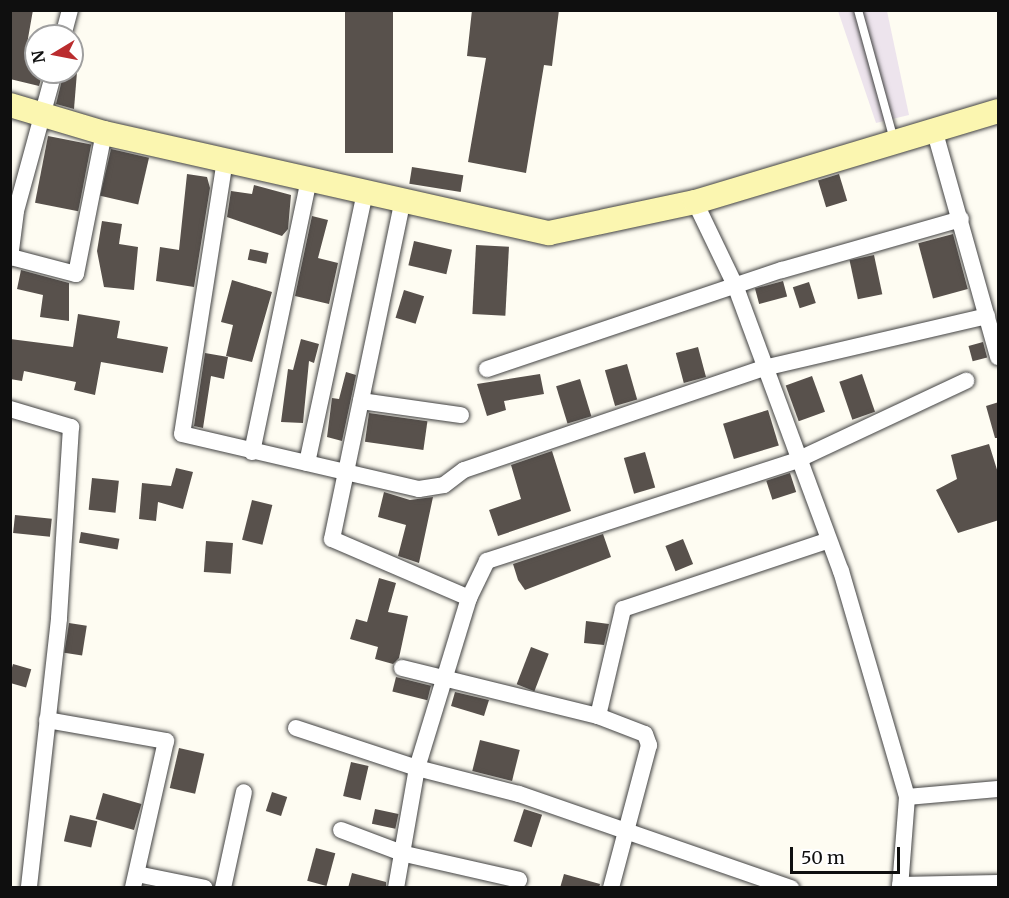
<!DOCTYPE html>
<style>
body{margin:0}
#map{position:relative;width:1009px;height:898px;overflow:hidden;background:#fefcf2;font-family:Merriweather,serif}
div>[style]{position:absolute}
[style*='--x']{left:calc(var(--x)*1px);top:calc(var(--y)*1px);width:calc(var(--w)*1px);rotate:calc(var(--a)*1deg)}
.industrial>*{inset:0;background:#ede4ed}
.building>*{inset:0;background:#58514c;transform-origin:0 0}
.roads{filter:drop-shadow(0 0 2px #424242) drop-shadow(0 0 2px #424242)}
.lane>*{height:8px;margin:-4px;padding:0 4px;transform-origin:4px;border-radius:4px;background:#fff}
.street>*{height:16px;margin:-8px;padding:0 8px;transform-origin:8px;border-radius:8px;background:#fff}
.secondary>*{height:24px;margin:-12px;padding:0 12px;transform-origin:12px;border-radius:12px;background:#fbf6b0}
span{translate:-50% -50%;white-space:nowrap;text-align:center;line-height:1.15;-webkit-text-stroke:6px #fff;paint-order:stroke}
.frame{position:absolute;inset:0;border:12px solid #0f0f0f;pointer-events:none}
.north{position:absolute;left:24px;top:24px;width:60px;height:60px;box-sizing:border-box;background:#fff;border:2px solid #9f9f9f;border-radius:50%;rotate:260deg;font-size:16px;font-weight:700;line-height:24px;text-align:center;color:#0f0f0f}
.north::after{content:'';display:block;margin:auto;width:21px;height:27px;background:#ba2c2e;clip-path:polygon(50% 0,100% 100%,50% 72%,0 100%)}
.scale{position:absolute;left:790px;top:847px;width:110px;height:27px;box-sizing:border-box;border:3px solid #0f0f0f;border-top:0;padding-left:8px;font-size:18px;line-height:21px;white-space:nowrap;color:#0f0f0f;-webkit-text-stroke:4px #fff;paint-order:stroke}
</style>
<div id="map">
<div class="industrial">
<i style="clip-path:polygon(838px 11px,887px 11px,909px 115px,876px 123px)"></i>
</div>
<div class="building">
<i style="clip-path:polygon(10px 10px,33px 10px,27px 44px,36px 46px,36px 72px,43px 72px,39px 86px,10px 79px)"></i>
<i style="left:345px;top:10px;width:48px;height:143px"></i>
<i style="clip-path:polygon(472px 10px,559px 10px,552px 66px,544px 65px,526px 173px,468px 162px,486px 58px,467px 56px)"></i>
<i style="clip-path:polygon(64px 72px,77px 72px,74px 109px,56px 104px)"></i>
<i style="left:48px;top:136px;width:44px;height:68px;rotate:11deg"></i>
<i style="left:111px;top:149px;width:39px;height:48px;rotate:13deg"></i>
<i style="left:412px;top:167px;width:52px;height:17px;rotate:9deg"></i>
<i style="clip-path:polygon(187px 174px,207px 177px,210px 188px,194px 287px,156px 281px,160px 247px,179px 250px)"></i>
<i style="left:839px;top:174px;width:28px;height:22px;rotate:73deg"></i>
<i style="clip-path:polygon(254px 185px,291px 195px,288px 229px,282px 236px,227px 217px,231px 191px,252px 194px)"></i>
<i style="clip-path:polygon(312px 216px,328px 220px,318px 258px,338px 263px,329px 304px,295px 296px)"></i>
<i style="clip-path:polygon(102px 221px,122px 224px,119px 244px,138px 247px,134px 290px,104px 287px,97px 251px)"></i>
<i style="left:953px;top:234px;width:57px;height:36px;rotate:75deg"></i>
<i style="left:414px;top:241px;width:39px;height:25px;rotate:13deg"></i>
<i style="left:476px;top:245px;width:33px;height:69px;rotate:3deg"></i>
<i style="left:250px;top:249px;width:19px;height:11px;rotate:12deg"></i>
<i style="left:874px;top:255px;width:40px;height:25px;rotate:78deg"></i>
<i style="clip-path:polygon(21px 270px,69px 283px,69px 321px,40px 317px,43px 295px,17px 289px)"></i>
<i style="clip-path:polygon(232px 280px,272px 292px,252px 362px,226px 356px,233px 325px,221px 322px)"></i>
<i style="left:783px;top:281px;width:16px;height:29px;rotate:75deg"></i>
<i style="left:809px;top:282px;width:22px;height:17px;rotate:72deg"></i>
<i style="left:404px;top:290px;width:21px;height:29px;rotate:17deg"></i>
<i style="clip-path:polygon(78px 314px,120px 321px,117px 338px,168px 347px,163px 373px,101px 362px,95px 395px,74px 390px,76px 382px,24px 371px,22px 381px,10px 379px,10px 339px,73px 347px)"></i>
<i style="clip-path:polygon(301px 339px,319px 344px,314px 363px,309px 361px,303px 423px,281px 422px,288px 369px,293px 370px)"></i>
<i style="left:983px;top:342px;width:16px;height:15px;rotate:75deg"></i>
<i style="left:698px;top:347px;width:31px;height:23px;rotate:75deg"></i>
<i style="clip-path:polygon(205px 353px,228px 357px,224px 379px,211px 376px,203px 428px,194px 426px)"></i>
<i style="left:627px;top:364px;width:37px;height:23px;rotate:74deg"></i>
<i style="clip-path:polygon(346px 372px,356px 375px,342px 441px,327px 437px,332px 398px,339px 399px)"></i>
<i style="clip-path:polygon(540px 374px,544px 394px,504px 401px,506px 410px,487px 416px,477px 384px)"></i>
<i style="left:862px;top:374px;width:40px;height:24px;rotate:71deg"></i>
<i style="left:812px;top:376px;width:38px;height:28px;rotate:70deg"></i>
<i style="left:580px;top:379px;width:39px;height:25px;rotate:73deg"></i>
<i style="clip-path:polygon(999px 402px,999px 438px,995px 438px,986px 406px)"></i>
<i style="left:768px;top:410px;width:37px;height:47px;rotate:73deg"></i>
<i style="left:369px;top:413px;width:59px;height:29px;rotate:8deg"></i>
<i style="clip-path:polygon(989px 444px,999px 476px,999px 520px,958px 533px,936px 490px,957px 479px,951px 455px)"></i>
<i style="clip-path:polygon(552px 451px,571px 511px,498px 536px,489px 510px,521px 499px,511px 465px)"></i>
<i style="left:645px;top:452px;width:37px;height:22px;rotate:74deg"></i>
<i style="clip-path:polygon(176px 468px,193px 472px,183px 509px,158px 502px,156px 521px,139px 519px,142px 483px,171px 486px)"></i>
<i style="left:790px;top:473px;width:20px;height:25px;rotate:72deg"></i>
<i style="left:92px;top:478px;width:27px;height:32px;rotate:6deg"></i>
<i style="clip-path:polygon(384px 492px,410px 500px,433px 497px,419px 563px,398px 556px,406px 525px,378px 517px)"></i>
<i style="left:252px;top:500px;width:21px;height:41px;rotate:14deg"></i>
<i style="left:15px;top:515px;width:37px;height:18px;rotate:6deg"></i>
<i style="left:81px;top:532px;width:39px;height:11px;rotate:10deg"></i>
<i style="clip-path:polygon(603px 534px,611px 557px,525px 590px,518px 580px,513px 564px)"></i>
<i style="left:683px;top:539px;width:27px;height:19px;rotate:68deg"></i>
<i style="left:206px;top:541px;width:27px;height:31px;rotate:4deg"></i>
<i style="clip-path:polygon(379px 578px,396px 583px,388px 612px,408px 616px,399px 658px,393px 664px,375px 659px,378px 647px,350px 639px,356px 619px,367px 622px)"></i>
<i style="clip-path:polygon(586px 621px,609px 624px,604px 645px,584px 643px)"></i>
<i style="left:69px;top:623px;width:18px;height:30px;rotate:9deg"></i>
<i style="left:531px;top:647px;width:19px;height:40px;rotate:21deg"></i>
<i style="left:13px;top:664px;width:19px;height:19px;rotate:16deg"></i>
<i style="left:396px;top:677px;width:36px;height:15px;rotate:14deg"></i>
<i style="clip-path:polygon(455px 692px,489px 700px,484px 716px,451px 706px)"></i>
<i style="left:480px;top:740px;width:41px;height:32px;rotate:14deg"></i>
<i style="left:179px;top:748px;width:26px;height:41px;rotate:13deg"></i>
<i style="left:351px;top:762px;width:18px;height:35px;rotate:13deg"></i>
<i style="left:272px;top:792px;width:16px;height:20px;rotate:18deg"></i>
<i style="left:103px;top:793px;width:40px;height:27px;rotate:16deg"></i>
<i style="left:375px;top:809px;width:24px;height:15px;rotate:12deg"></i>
<i style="left:524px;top:809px;width:19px;height:34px;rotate:18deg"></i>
<i style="left:70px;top:815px;width:28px;height:27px;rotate:13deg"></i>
<i style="left:316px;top:848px;width:20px;height:34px;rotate:15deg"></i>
<i style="clip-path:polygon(352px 873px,386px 882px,386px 888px,348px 888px)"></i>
<i style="clip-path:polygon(564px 874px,600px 884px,599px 888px,560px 888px)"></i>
</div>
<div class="roads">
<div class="lane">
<i style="--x:858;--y:10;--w:135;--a:74.5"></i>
</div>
<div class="street">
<i style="--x:63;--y:36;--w:27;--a:-75"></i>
<i style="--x:934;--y:129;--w:237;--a:74.3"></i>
<i style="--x:225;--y:160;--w:277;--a:98.9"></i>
<i style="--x:182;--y:434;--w:243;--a:13.1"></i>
<i style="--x:419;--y:489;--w:25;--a:-9"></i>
<i style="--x:444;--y:485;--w:25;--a:-37"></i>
<i style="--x:464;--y:470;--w:317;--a:-18.8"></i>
<i style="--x:764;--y:368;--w:229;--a:-13.1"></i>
<i style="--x:695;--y:202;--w:92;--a:64.3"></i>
<i style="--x:735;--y:285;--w:305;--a:69.7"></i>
<i style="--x:841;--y:571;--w:235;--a:73.7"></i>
<i style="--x:11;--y:257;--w:67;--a:14.7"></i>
<i style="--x:76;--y:274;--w:144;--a:-78.8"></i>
<i style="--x:10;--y:258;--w:47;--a:-82.7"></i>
<i style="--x:16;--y:211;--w:144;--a:-74.7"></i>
<i style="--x:487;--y:369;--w:311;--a:-18.6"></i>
<i style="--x:782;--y:270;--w:186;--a:-15.9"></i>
<i style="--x:361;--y:401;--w:101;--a:8"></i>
<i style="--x:10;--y:409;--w:64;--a:16.4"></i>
<i style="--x:71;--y:427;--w:192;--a:93.6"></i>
<i style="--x:59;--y:619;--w:271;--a:96.4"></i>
<i style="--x:252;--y:452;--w:279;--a:-78.2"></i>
<i style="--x:307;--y:463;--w:277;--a:-77.9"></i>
<i style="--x:469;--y:598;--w:41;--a:-64.1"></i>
<i style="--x:487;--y:561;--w:326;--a:-18"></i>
<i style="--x:797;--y:460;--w:187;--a:-25.1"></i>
<i style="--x:402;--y:668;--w:202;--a:13.8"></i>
<i style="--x:598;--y:716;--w:110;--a:-76.8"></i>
<i style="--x:623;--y:609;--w:214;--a:-18.5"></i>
<i style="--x:598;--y:716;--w:50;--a:21"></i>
<i style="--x:645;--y:734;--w:12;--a:70"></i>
<i style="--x:649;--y:745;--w:148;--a:104.9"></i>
<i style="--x:47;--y:720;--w:121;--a:10"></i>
<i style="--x:166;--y:741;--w:151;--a:102.7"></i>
<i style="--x:296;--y:728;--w:127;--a:18.3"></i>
<i style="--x:417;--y:768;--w:105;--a:14.3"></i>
<i style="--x:519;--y:794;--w:288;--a:19.1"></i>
<i style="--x:341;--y:830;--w:68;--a:20.6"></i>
<i style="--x:405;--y:854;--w:117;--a:12.8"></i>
<i style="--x:137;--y:874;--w:69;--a:11.6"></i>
<i style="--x:900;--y:885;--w:98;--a:-1.2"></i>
<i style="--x:223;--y:888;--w:98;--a:-77.7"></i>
<i style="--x:396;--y:888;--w:122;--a:-80.1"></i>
<i style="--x:417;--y:768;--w:178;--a:-73"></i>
<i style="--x:469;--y:598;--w:149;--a:-156.7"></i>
<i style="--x:332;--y:539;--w:346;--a:-78.2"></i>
<i style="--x:900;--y:888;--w:91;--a:-85.6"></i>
<i style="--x:907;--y:797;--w:91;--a:-5"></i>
</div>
<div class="secondary">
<i style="--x:10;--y:105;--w:98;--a:16.6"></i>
<i style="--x:104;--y:133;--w:456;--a:12.7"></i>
<i style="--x:549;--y:233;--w:149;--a:-12"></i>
<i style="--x:695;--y:202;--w:316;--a:-16.7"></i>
</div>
</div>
<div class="frame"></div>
<div class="north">N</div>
<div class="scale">50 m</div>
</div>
